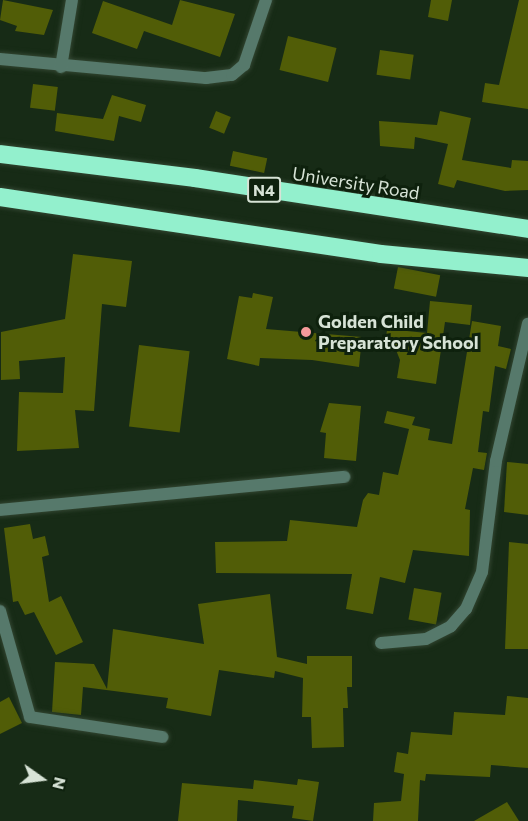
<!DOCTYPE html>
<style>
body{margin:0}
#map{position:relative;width:528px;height:821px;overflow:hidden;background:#172b16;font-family:Commissioner,sans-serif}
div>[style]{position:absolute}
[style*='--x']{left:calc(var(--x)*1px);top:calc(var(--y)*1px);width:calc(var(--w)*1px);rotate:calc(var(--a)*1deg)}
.building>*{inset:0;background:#515d07;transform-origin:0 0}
.roads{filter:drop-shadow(0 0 2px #324531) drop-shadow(0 0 2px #324531)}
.street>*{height:12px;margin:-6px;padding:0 6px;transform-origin:6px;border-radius:6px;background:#56796b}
.highway>*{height:18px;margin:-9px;padding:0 9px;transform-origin:9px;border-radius:9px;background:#93f0cd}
.dots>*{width:16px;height:16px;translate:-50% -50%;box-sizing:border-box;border:3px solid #0e210d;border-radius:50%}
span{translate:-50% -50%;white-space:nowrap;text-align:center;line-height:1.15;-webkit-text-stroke:6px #0e210d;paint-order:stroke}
.shield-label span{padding:2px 4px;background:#0e210d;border:2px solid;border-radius:4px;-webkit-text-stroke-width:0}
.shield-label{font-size:16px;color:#d7e3d6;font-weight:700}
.street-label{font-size:18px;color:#d7e3d6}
.poi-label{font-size:18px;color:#d7e3d6;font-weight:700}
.left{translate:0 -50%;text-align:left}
.north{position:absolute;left:12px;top:749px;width:60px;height:60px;-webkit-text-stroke:4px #0e210d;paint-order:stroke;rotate:104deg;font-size:16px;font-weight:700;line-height:24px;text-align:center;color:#d7e3d6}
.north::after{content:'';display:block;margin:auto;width:21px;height:27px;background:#d7e3d6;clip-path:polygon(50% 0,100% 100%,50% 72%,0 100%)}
</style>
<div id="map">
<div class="building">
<i style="clip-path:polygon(3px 0,53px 10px,44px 35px,15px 31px,17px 26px,0 20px)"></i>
<i style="clip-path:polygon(180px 0,235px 14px,220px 57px,144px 31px,137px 49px,92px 33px,103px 1px,172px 25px)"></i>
<i style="clip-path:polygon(431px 0,452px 0,448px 21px,428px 17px)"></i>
<i style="clip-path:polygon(519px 0,528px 0,528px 109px,482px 102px,485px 83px,499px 85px)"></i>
<i style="left:288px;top:36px;width:50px;height:35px;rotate:14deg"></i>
<i style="left:380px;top:50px;width:34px;height:25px;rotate:8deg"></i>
<i style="left:33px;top:84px;width:25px;height:24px;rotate:7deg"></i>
<i style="clip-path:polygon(112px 95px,146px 105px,141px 122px,119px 116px,114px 141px,55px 131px,57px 113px,103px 119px)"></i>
<i style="left:216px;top:111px;width:16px;height:18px;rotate:22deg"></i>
<i style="clip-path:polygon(440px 111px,471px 118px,462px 160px,511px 168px,512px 160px,528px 161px,528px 190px,505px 191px,457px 180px,454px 188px,438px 184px,448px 144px,415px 137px,414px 149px,380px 146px,379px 121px,437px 125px)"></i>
<i style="left:233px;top:151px;width:35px;height:15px;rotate:12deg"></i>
<i style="clip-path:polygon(73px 254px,132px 261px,126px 307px,102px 304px,94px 411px,75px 410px,79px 448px,17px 451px,19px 392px,63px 393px,65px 357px,19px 361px,20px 379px,1px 380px,1px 332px,65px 319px)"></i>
<i style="left:398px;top:267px;width:43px;height:22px;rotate:11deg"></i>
<i style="clip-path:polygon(253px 293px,273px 297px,266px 329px,362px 337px,359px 367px,312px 360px,260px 358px,259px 366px,227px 359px,239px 296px,252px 298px)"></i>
<i style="clip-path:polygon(430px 301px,472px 305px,470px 325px,445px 322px,436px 384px,397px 378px,400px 360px,396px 350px,385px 349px,387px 329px,427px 333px)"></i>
<i style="clip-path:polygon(472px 321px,501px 326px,498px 346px,511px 349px,506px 369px,495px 366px,489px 412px,483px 411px,478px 452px,487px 453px,484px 470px,473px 468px,465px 509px,470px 510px,469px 556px,413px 550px,405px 583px,380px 577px,373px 614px,346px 609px,352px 574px,216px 573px,215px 542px,287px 541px,290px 520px,357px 527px,363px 500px,368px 493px,379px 495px,383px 472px,398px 475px,409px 429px,384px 423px,387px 411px,415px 417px,412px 425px,430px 429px,428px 440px,452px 444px)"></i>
<i style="left:139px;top:345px;width:51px;height:82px;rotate:7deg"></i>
<i style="clip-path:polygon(329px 403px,361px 406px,356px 461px,324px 458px,326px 433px,320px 432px)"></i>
<i style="clip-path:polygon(507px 462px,528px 464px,528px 515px,504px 512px)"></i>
<i style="clip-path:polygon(30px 524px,33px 539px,45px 536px,49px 555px,42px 557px,49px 602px,61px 596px,83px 642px,56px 655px,34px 612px,25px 615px,18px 601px,13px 602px,4px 528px)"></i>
<i style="clip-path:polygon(509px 542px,528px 544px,528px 649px,505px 649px)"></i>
<i style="left:414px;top:588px;width:28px;height:32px;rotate:10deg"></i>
<i style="clip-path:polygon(270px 594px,277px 657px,307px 664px,307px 656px,352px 656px,352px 687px,347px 687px,348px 708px,343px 708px,344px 747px,312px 748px,311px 717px,302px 717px,303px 678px,275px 671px,274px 678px,219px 670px,211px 716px,166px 708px,168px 698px,83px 687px,81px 715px,52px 712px,55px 662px,94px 664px,107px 689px,113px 629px,204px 644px,198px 604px)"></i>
<i style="clip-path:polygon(507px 696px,528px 698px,528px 768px,491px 765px,490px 777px,426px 774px,425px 781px,420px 780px,418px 821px,373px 821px,374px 803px,401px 801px,404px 774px,394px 772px,397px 752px,408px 754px,411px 732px,452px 735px,454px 712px,505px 715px)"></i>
<i style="clip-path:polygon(9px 697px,22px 723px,0 734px,0 702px)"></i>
<i style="clip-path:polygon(298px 779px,319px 782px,313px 821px,292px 818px,294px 806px,238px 800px,237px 821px,178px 821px,182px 783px,253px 789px,254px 780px,297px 785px)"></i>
<i style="clip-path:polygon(507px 802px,519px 821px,474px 821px)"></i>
</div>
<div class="roads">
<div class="street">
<i style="--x:0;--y:59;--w:207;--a:5.3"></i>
<i style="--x:206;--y:78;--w:26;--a:-7"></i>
<i style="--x:232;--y:75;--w:16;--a:-40"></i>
<i style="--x:244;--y:65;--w:69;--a:-71.3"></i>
<i style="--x:61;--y:67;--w:68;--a:-80.7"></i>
<i style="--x:0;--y:510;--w:346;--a:-5.5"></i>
<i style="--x:0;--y:611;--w:110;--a:74.2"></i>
<i style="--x:30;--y:717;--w:134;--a:8.6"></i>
<i style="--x:381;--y:643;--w:45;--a:-5.1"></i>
<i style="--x:426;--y:639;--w:28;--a:-27"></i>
<i style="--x:451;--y:626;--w:23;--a:-49"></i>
<i style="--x:466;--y:609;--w:40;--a:-66.6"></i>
<i style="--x:482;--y:572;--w:112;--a:-82.8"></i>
<i style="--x:496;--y:461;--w:141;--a:-76.9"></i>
</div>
<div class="highway">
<i style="--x:0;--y:154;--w:196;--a:7"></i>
<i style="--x:195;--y:178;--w:337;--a:8.7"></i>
<i style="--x:0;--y:197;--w:385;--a:8.5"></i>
<i style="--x:381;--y:254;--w:148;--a:5.4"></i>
</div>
</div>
<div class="dots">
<i style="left:306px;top:332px;background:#f59b9a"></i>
</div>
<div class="shield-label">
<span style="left:264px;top:190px">N4</span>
</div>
<div class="street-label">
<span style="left:356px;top:183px;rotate:9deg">University Road</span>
</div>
<div class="poi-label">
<span class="left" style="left:318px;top:332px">Golden Child<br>Preparatory School</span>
</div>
<div class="north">N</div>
</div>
